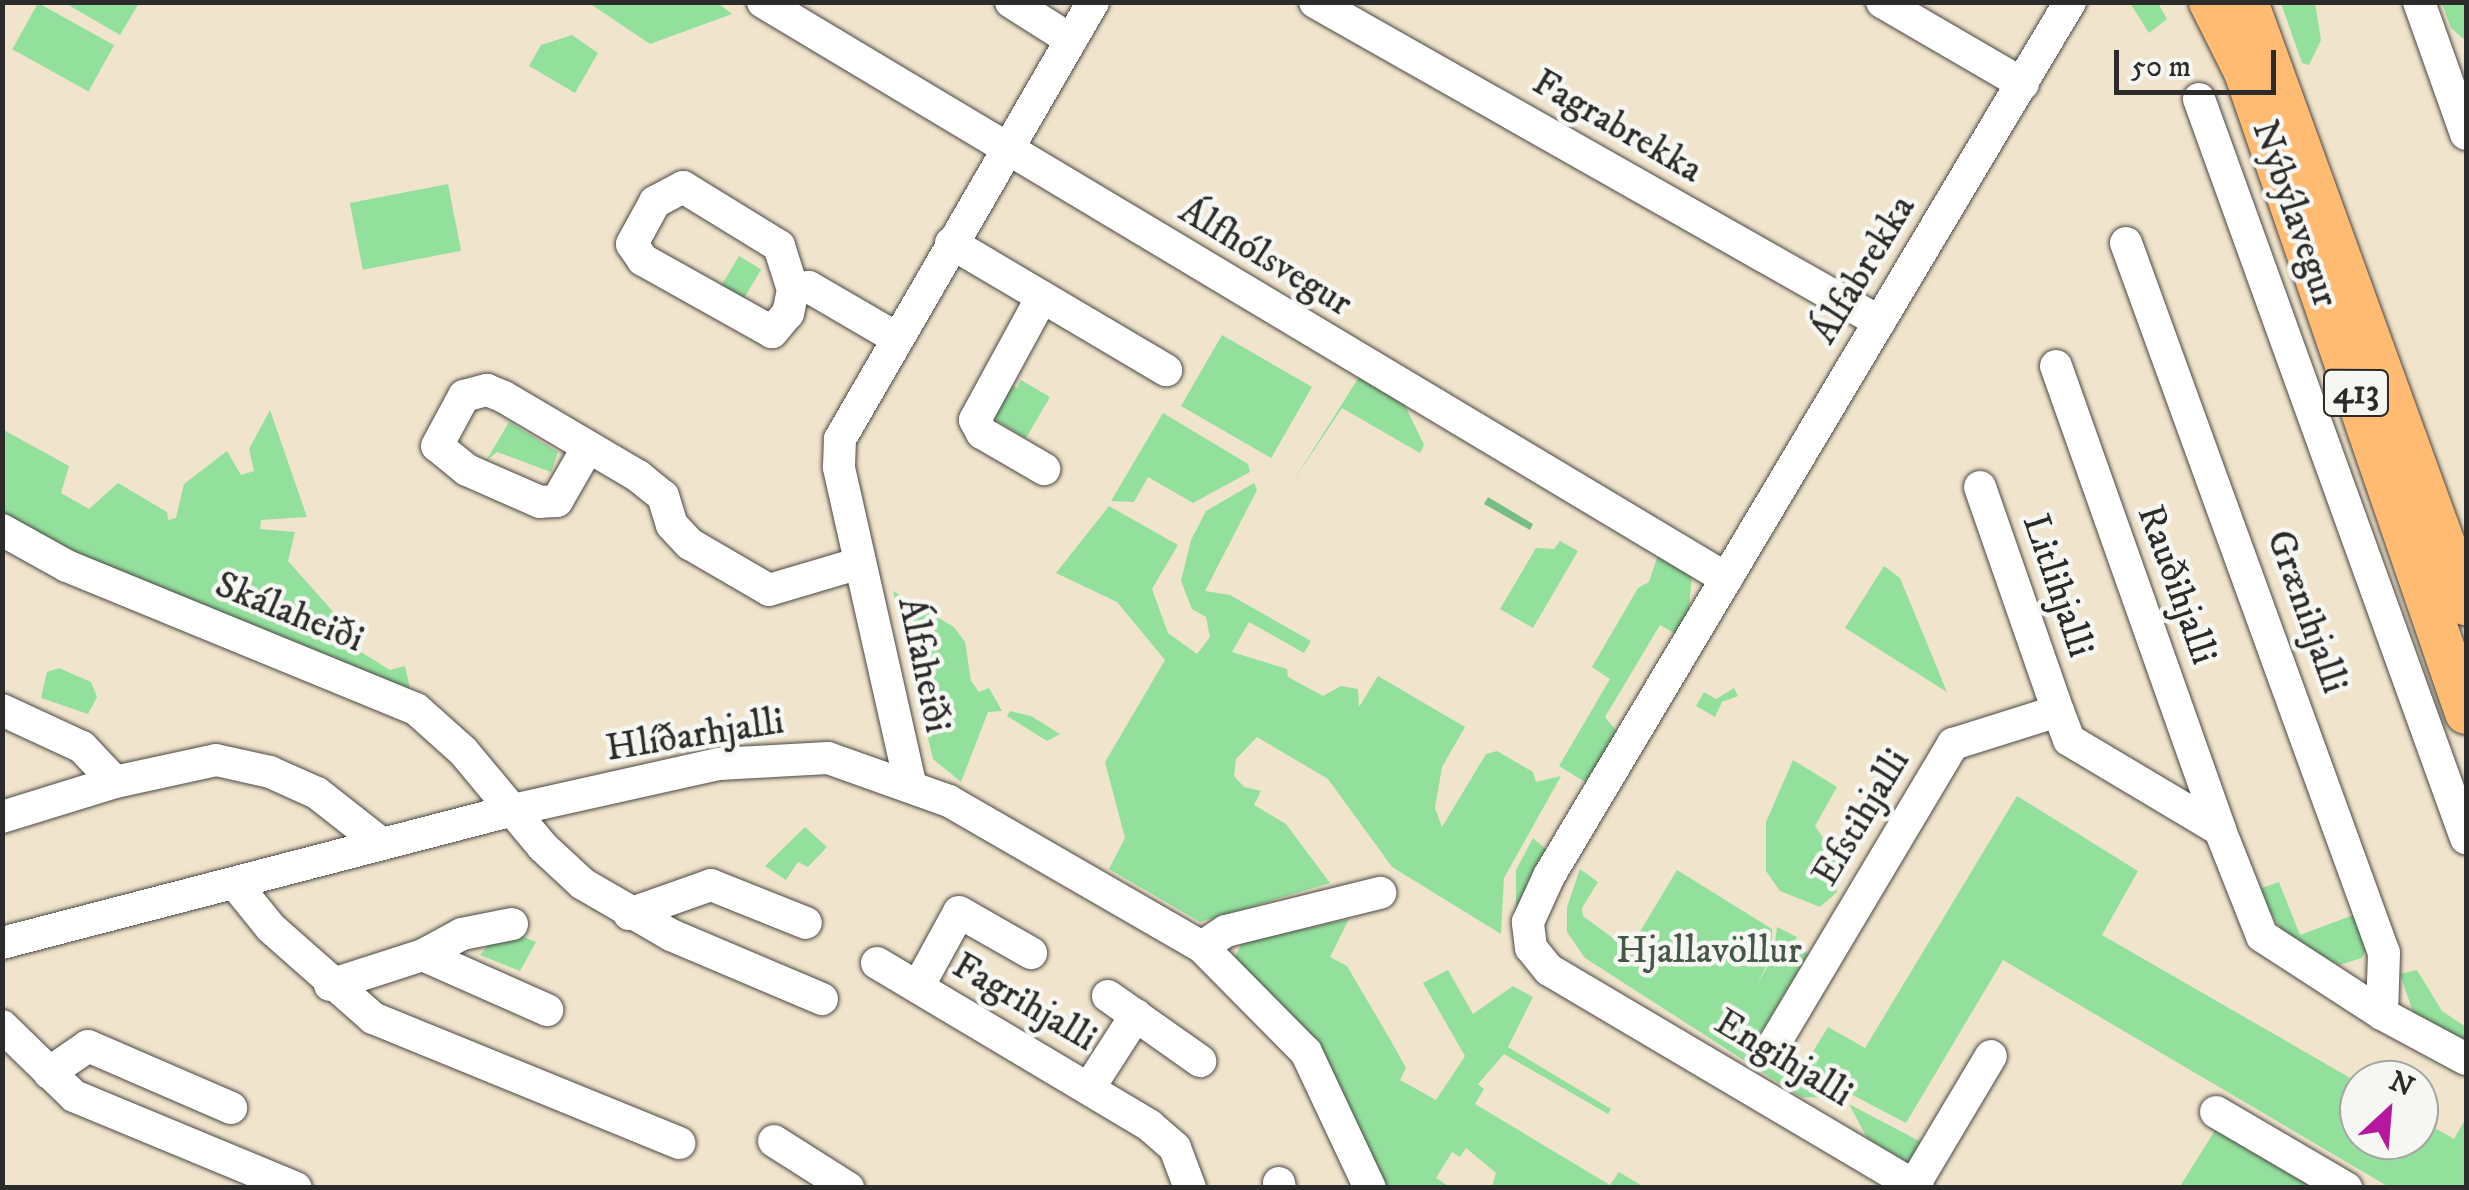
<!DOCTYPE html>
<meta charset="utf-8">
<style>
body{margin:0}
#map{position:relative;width:2469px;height:1190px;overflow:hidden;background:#f1e4cc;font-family:"IM FELL DW Pica",serif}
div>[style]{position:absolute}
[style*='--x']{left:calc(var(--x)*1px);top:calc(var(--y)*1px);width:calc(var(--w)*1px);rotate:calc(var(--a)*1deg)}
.green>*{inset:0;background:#93e09d;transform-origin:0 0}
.forest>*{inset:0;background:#76be84}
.roads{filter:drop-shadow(0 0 2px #494743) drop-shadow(0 0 2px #494743)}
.minor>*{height:32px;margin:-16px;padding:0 16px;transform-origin:16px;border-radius:16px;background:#fff}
.major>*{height:42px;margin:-21px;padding:0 21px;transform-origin:21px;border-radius:21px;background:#ffbb71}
span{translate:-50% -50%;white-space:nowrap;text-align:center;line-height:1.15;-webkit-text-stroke:9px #f6f6f2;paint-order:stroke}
.shield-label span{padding:2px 8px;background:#f6f6f2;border:2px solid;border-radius:8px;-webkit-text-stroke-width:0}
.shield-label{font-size:35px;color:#2b2b2b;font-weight:700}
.street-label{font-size:38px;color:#2b2b2b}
.park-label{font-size:38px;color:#455848}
.frame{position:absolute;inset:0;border:5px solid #2b2b2b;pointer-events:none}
.north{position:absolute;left:2339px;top:1060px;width:100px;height:100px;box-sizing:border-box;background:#f6f6f2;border:2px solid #a5a5a2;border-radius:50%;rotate:26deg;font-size:28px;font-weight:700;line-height:40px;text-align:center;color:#2b2b2b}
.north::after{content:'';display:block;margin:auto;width:35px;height:45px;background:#b5179e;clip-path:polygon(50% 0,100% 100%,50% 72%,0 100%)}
.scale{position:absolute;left:2114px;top:50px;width:162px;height:45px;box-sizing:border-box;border:5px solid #2b2b2b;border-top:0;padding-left:12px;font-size:30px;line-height:35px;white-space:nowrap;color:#2b2b2b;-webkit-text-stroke:8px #f6f6f2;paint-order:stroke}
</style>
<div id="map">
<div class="green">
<i style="left:38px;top:3px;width:87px;height:53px;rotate:29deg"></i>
<i style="clip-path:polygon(65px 3px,139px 3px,120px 35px)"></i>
<i style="clip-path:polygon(589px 3px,718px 3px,732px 14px,650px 44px)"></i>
<i style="clip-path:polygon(2130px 3px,2158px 3px,2167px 19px,2149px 33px)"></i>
<i style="clip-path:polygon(2281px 3px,2315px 3px,2321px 40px,2309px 65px,2302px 63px)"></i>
<i style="clip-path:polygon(2442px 3px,2466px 3px,2466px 41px,2451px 28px)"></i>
<i style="clip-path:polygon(572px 35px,598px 53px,575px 93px,529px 66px,541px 45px)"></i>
<i style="left:448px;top:184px;width:68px;height:100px;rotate:79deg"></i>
<i style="left:739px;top:256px;width:26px;height:39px;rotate:31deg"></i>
<i style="left:1222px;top:335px;width:104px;height:82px;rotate:30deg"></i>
<i style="clip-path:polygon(1359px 377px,1402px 399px,1424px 445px,1420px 453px,1342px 408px,1292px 483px)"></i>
<i style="clip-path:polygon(1021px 380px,1050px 397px,1026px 438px,997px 421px,994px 409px,1010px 384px,1017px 388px)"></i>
<i style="clip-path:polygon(270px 410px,307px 517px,261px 520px,260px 529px,295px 532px,288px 561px,337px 616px,340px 639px,390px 670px,405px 666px,410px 689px,42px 540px,3px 514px,2px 429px,69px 466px,61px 493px,89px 509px,118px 483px,167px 512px,168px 520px,176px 518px,184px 484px,227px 451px,241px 475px,254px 471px,249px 449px)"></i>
<i style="clip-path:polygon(1163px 413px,1248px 464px,1250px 472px,1193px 503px,1148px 477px,1134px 502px,1111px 501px)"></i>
<i style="clip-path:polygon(509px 422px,558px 452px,551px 472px,497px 452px,486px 461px)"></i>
<i style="clip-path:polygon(1254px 483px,1257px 490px,1205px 591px,1230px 595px,1311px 641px,1304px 653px,1249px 622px,1232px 652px,1287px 669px,1288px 677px,1323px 696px,1341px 686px,1358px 689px,1359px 707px,1378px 676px,1465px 727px,1442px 767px,1435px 808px,1442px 827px,1486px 754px,1497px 751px,1533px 772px,1536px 782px,1561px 776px,1504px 878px,1501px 934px,1392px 867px,1328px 779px,1257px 737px,1236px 759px,1234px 776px,1244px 787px,1261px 791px,1254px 805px,1286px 824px,1330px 883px,1200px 922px,1109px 869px,1125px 838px,1105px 762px,1165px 660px,1117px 602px,1056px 573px,1109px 506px,1178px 545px,1152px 589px,1168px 633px,1197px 654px,1210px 637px,1206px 617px,1192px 609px,1181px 581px,1191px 540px,1206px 511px)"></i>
<i style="clip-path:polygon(1560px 541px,1578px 551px,1533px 628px,1500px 609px,1536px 548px,1554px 549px)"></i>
<i style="clip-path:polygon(1659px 552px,1692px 576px,1688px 618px,1676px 634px,1660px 625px,1605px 717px,1619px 734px,1599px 779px,1585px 782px,1559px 766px,1610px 679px,1592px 667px,1638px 588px,1649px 582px)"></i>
<i style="clip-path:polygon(1884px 566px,1900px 578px,1947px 692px,1845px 628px)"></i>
<i style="clip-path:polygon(893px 591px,954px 627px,965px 642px,971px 681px,979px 692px,989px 688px,1002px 711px,988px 712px,961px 782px,933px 759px)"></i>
<i style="clip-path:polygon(59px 668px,91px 682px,97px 697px,88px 714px,41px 698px,47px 672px)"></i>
<i style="clip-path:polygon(1734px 688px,1738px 696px,1722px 702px,1715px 717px,1696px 706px,1704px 692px,1716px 699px)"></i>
<i style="clip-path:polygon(1010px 711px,1031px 716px,1060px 734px,1047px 741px,1007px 716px)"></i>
<i style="clip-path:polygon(1793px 760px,1837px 787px,1815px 826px,1844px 869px,1836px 893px,1820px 907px,1780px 891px,1766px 871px,1766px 822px)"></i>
<i style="clip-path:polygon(2017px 796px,2138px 871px,2102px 935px,2359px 1083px,2359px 1140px,2419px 1140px,2419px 1119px,2454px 1139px,2466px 1118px,2466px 1187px,2389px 1187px,2003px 960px,1906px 1123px,1822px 1079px,1806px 1063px,1828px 1027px,1865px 1048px)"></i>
<i style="clip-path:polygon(805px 827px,827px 847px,808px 867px,798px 862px,786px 880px,765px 866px)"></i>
<i style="clip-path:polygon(1533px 838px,1548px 851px,1516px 909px,1516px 870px)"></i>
<i style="clip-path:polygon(1580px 869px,1598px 882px,1582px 908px,1583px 916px,1629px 950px,1677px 870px,1772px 929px,1772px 954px,1757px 985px,1773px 957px,1777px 927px,1797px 937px,1793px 944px,1808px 954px,1757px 1039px,1790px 1060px,1826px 1098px,1801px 1097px,1585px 958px,1567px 932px,1567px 907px)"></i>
<i style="clip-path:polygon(2279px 882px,2300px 935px,2356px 914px,2366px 949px,2362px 958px,2339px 965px,2286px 936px,2256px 890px)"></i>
<i style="clip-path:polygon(1349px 919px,1330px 957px,1347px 966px,1391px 1041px,1406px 1068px,1400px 1080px,1436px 1100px,1465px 1056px,1423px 983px,1448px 970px,1473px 1014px,1513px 986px,1533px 997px,1508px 1047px,1611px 1109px,1608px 1114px,1504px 1054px,1478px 1084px,1484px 1089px,1475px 1104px,1610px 1185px,1619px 1172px,1644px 1187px,1492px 1187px,1496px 1173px,1466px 1148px,1460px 1157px,1452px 1152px,1436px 1178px,1450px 1187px,1379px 1187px,1232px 963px,1242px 943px)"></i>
<i style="clip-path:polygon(519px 935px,536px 942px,520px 971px,480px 955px,490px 943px)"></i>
<i style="clip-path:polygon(2417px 970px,2442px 1011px,2466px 1027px,2466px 1046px,2416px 1021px,2400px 974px)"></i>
<i style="clip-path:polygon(1849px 1104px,1923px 1143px,1909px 1163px,1867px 1138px)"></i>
<i style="clip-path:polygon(2219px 1124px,2325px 1188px,2179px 1188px)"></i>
</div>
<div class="forest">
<i style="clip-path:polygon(1488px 497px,1533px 524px,1530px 530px,1484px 504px)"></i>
</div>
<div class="roads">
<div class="minor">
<i style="--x:763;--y:2;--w:1123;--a:30.9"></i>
<i style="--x:1011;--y:2;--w:71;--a:32.3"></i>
<i style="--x:1315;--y:2;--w:649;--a:29.53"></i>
<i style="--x:1882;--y:2;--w:163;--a:30.2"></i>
<i style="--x:2419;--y:2;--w:140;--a:70.4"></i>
<i style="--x:2199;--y:99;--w:786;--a:70.14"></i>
<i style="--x:951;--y:243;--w:250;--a:30.6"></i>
<i style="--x:2126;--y:243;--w:755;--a:70.03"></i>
<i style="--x:2384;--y:953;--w:61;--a:91.9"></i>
<i style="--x:793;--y:290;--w:24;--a:102"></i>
<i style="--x:788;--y:313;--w:25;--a:130"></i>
<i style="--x:772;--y:332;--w:148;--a:-150.8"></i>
<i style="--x:643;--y:260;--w:19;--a:-125"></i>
<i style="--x:632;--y:244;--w:48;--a:-61.3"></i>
<i style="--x:655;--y:202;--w:32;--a:-28"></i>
<i style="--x:683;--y:187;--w:113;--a:31.6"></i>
<i style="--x:779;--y:246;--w:46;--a:72.3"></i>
<i style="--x:793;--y:290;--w:16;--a:-11"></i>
<i style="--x:809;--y:287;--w:99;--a:30.2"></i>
<i style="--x:1042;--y:297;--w:140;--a:118.6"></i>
<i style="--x:975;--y:420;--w:15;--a:62"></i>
<i style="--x:982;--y:433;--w:72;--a:30.1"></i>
<i style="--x:2056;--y:366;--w:492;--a:70.5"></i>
<i style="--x:588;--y:447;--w:62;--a:119.9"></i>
<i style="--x:557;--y:501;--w:17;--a:177"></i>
<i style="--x:540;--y:502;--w:80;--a:-156.3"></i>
<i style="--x:467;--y:470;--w:38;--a:-141"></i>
<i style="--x:437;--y:446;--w:57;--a:-61.6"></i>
<i style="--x:464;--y:396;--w:24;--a:-15"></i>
<i style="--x:487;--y:390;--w:18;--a:22"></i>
<i style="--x:504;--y:397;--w:156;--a:30.5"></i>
<i style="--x:638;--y:476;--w:32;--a:39"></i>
<i style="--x:663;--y:496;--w:30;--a:73"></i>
<i style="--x:672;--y:525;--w:26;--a:47"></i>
<i style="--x:690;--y:544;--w:91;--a:30.2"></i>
<i style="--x:769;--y:590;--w:95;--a:-16.5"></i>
<i style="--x:1980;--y:487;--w:237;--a:70.8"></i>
<i style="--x:2;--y:530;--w:74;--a:29"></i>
<i style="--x:67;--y:566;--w:377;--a:22.3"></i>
<i style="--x:416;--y:709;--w:63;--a:41.8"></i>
<i style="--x:463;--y:751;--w:125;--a:50.2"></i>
<i style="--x:543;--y:847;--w:54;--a:42.8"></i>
<i style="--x:583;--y:884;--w:102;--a:30.1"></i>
<i style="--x:671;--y:935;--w:164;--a:23"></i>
<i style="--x:2;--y:710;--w:88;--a:24.8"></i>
<i style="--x:82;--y:747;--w:48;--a:46.7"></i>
<i style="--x:910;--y:783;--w:324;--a:-102.7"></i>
<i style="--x:839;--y:467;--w:28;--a:-88"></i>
<i style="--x:840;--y:439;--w:505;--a:-59.93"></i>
<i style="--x:2;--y:817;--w:118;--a:-17.2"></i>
<i style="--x:115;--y:782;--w:103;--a:-12.3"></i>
<i style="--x:216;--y:760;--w:55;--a:12.5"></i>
<i style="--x:270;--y:772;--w:51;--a:24.1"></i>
<i style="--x:317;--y:793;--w:78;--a:38.2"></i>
<i style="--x:237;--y:886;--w:54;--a:51"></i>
<i style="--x:271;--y:928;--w:136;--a:41.4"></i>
<i style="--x:373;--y:1018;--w:331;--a:22.2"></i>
<i style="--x:629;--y:914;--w:87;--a:-19.5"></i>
<i style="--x:711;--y:885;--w:102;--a:21.8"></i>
<i style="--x:2;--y:943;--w:532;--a:-14.58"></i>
<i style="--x:517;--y:809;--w:207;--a:-12.6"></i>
<i style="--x:719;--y:764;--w:109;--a:-3.2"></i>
<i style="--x:828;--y:758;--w:128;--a:19.6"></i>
<i style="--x:949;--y:801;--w:292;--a:30"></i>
<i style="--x:1202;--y:947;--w:148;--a:45.3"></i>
<i style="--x:1306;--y:1052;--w:150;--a:64.8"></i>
<i style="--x:1202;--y:947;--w:29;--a:-34"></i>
<i style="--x:1226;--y:931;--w:159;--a:-13.9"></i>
<i style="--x:423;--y:955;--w:136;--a:23.9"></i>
<i style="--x:877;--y:963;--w:318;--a:30.8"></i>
<i style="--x:1150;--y:1126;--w:33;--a:41"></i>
<i style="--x:1175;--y:1148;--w:43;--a:69.4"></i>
<i style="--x:330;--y:985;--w:98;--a:-17.9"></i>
<i style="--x:423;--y:955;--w:44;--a:-28.3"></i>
<i style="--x:462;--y:934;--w:51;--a:-11.3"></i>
<i style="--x:918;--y:987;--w:85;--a:-61.3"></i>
<i style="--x:959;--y:912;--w:83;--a:29.7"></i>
<i style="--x:1108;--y:996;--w:113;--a:35.2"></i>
<i style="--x:2;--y:1026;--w:100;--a:44.2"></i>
<i style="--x:74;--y:1096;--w:240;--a:22.5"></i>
<i style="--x:1773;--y:1046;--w:352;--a:-59.2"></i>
<i style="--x:1953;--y:744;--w:110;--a:-17.4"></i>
<i style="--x:2058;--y:711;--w:31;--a:69"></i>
<i style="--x:2069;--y:740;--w:176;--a:30.8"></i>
<i style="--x:2220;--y:830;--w:114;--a:68.4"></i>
<i style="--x:2262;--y:936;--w:143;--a:33"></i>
<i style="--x:2382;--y:1014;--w:95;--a:28.2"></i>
<i style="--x:49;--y:1073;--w:47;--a:-34.7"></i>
<i style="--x:88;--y:1046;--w:156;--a:23.4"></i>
<i style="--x:1089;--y:1088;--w:87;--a:-57.2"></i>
<i style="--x:2216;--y:1112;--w:151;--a:30.3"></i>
<i style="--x:774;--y:1141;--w:88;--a:32.4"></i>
<i style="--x:1279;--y:1183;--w:5;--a:79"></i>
<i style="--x:1914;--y:1185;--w:150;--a:-59.2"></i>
<i style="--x:1918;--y:1188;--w:429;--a:-149.4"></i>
<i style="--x:1549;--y:970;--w:28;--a:-129"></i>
<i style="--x:1531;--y:948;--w:26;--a:-97"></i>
<i style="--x:1528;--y:922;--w:51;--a:-65.5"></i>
<i style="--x:1549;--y:876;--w:1018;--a:-59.2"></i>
</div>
<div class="major">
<i style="--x:2210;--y:2;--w:78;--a:63.4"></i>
<i style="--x:2245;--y:72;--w:678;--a:70.98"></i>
<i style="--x:2247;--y:2;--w:641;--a:70.01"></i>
</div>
</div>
<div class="shield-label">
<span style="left:2356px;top:393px">413</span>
</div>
<div class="street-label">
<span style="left:1617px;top:127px;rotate:30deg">Fagrabrekka</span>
<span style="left:2294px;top:214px;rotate:71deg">Nýbýlavegur</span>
<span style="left:1265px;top:258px;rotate:31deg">Álfhólsvegur</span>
<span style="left:1864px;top:270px;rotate:-59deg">Álfabrekka</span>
<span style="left:2176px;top:585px;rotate:70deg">Rauðihjalli</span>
<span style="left:2057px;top:586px;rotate:71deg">Litlihjalli</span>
<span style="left:2306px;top:612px;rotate:70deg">Grænihjalli</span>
<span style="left:289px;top:613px;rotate:22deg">Skálaheiði</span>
<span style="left:923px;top:665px;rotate:78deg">Álfaheiði</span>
<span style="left:695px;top:736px;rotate:-9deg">Hlíðarhjalli</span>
<span style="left:1862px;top:818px;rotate:-59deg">Efstihjalli</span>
<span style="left:1024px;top:1003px;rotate:30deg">Fagrihjalli</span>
<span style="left:1783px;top:1059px;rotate:31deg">Engihjalli</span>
</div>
<div class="park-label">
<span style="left:1709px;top:952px">Hjallavöllur</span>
</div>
<div class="frame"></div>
<div class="north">N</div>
<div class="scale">50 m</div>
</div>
